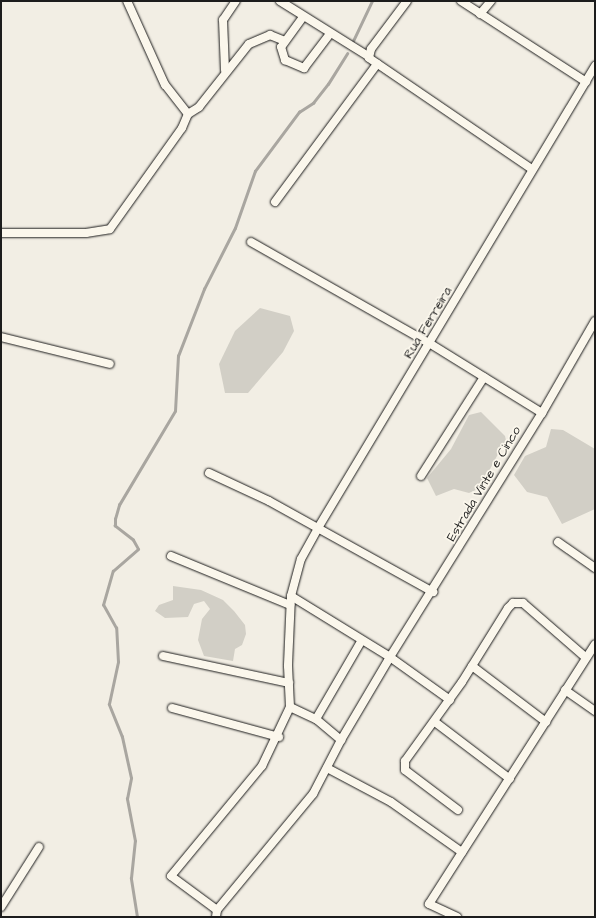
<!DOCTYPE html>
<style>
body{margin:0}
#map{position:relative;width:596px;height:918px;overflow:hidden;background:#f2eee4;font-family:"Architects Daughter",sans-serif}
div>[style]{position:absolute}
[style*='--x']{left:calc(var(--x)*1px);top:calc(var(--y)*1px);width:calc(var(--w)*1px);rotate:calc(var(--a)*1deg)}
.green>*{inset:0;background:#d2cfc6}
.stream>*{height:2.5px;margin:-1.25px;padding:0 1.25px;transform-origin:1.25px;border-radius:1.25px;background:#a9a6a0}
.roads{filter:drop-shadow(0 0 1px #1c1c1c) drop-shadow(0 0 1px #1c1c1c)}
.minor>*{height:8px;margin:-4px;padding:0 4px;transform-origin:4px;border-radius:4px;background:#fbf7ec}
span{translate:-50% -50%;white-space:nowrap;text-align:center;line-height:1.15;-webkit-text-stroke:3.5px #fbf7ec;paint-order:stroke}
.street-label{font-size:13px;color:#1c1c1c}
.frame{position:absolute;inset:0;border:2px solid #1c1c1c;pointer-events:none}
</style>
<div id="map">
<div class="green">
<i style="clip-path:polygon(260px 308px,290px 316px,294px 331px,283px 352px,248px 393px,225px 393px,219px 364px,235px 331px)"></i>
<i style="clip-path:polygon(481px 412px,505px 436px,507px 445px,498px 454px,480px 488px,469px 493px,454px 489px,436px 496px,427px 478px,451px 449px,469px 415px)"></i>
<i style="clip-path:polygon(551px 429px,563px 430px,595px 449px,595px 509px,562px 524px,547px 497px,527px 492px,514px 475px,525px 456px,546px 447px)"></i>
<i style="clip-path:polygon(173px 586px,201px 590px,223px 600px,234px 611px,245px 625px,246px 634px,242px 645px,235px 649px,233px 661px,204px 656px,198px 640px,202px 619px,210px 609px,204px 601px,194px 604px,188px 617px,165px 618px,155px 611px,159px 605px,173px 600px)"></i>
</div>
<div class="stream">
<i style="--x:353;--y:41;--w:44;--a:-64.6"></i>
<i style="--x:137;--y:917;--w:39;--a:-99"></i>
<i style="--x:131;--y:878;--w:37;--a:-84"></i>
<i style="--x:135;--y:841;--w:43;--a:-100.8"></i>
<i style="--x:127;--y:799;--w:21;--a:-79"></i>
<i style="--x:131;--y:778;--w:42;--a:-102.4"></i>
<i style="--x:122;--y:737;--w:35;--a:-112"></i>
<i style="--x:109;--y:704;--w:43;--a:-77.9"></i>
<i style="--x:118;--y:662;--w:34;--a:-93"></i>
<i style="--x:116;--y:628;--w:26;--a:-119"></i>
<i style="--x:103;--y:605;--w:35;--a:-74"></i>
<i style="--x:113;--y:571;--w:33;--a:-41"></i>
<i style="--x:138;--y:549;--w:10;--a:-119"></i>
<i style="--x:133;--y:540;--w:23;--a:-142"></i>
<i style="--x:115;--y:526;--w:7;--a:-90"></i>
<i style="--x:115;--y:519;--w:15;--a:-74"></i>
<i style="--x:119;--y:505;--w:109;--a:-59.2"></i>
<i style="--x:175;--y:411;--w:55;--a:-86.9"></i>
<i style="--x:178;--y:356;--w:72;--a:-68.8"></i>
<i style="--x:204;--y:289;--w:68;--a:-63.1"></i>
<i style="--x:235;--y:228;--w:60;--a:-70.7"></i>
<i style="--x:255;--y:171;--w:74;--a:-53.3"></i>
<i style="--x:299;--y:112;--w:17;--a:-33"></i>
<i style="--x:313;--y:103;--w:24;--a:-52"></i>
<i style="--x:328;--y:84;--w:36;--a:-58"></i>
</div>
<div class="roads">
<div class="minor">
<i style="--x:280;--y:1;--w:104;--a:32"></i>
<i style="--x:407;--y:1;--w:60;--a:126.9"></i>
<i style="--x:371;--y:49;--w:9;--a:103"></i>
<i style="--x:369;--y:58;--w:197;--a:34.3"></i>
<i style="--x:461;--y:1;--w:149;--a:32.9"></i>
<i style="--x:480;--y:14;--w:17;--a:-50"></i>
<i style="--x:303;--y:17;--w:37;--a:126"></i>
<i style="--x:281;--y:47;--w:14;--a:73"></i>
<i style="--x:285;--y:60;--w:21;--a:23"></i>
<i style="--x:304;--y:68;--w:41;--a:-52.9"></i>
<i style="--x:225;--y:70;--w:50;--a:-92.3"></i>
<i style="--x:223;--y:20;--w:23;--a:-56"></i>
<i style="--x:188;--y:114;--w:13;--a:-32"></i>
<i style="--x:199;--y:107;--w:80;--a:-51.6"></i>
<i style="--x:249;--y:44;--w:23;--a:-23"></i>
<i style="--x:270;--y:35;--w:16;--a:22"></i>
<i style="--x:275;--y:202;--w:172;--a:-53.5"></i>
<i style="--x:1;--y:233;--w:85;--a:0"></i>
<i style="--x:86;--y:233;--w:24;--a:-9"></i>
<i style="--x:110;--y:229;--w:124;--a:-54.5"></i>
<i style="--x:182;--y:128;--w:15;--a:-67"></i>
<i style="--x:188;--y:114;--w:37;--a:-128"></i>
<i style="--x:165;--y:85;--w:92;--a:-114.3"></i>
<i style="--x:251;--y:242;--w:205;--a:29.6"></i>
<i style="--x:429;--y:343;--w:133;--a:31.8"></i>
<i style="--x:1;--y:337;--w:112;--a:13.9"></i>
<i style="--x:209;--y:473;--w:66;--a:25"></i>
<i style="--x:269;--y:501;--w:188;--a:29"></i>
<i style="--x:421;--y:476;--w:117;--a:-57.5"></i>
<i style="--x:558;--y:542;--w:45;--a:35.1"></i>
<i style="--x:171;--y:556;--w:129;--a:22.4"></i>
<i style="--x:291;--y:596;--w:38;--a:-75"></i>
<i style="--x:301;--y:559;--w:35;--a:-61"></i>
<i style="--x:318;--y:528;--w:539;--a:-59.05"></i>
<i style="--x:163;--y:656;--w:129;--a:12.1"></i>
<i style="--x:472;--y:666;--w:93;--a:37.1"></i>
<i style="--x:565;--y:690;--w:37;--a:35"></i>
<i style="--x:450;--y:700;--w:74;--a:-144.4"></i>
<i style="--x:390;--y:657;--w:116;--a:-148.4"></i>
<i style="--x:291;--y:596;--w:70;--a:92.5"></i>
<i style="--x:288;--y:666;--w:41;--a:87.2"></i>
<i style="--x:290;--y:707;--w:29;--a:25"></i>
<i style="--x:316;--y:719;--w:33;--a:40"></i>
<i style="--x:341;--y:740;--w:96;--a:-59.4"></i>
<i style="--x:390;--y:657;--w:287;--a:-58.1"></i>
<i style="--x:542;--y:413;--w:106;--a:-60.1"></i>
<i style="--x:172;--y:708;--w:111;--a:15.2"></i>
<i style="--x:316;--y:719;--w:91;--a:-59.8"></i>
<i style="--x:435;--y:722;--w:94;--a:37.2"></i>
<i style="--x:327;--y:768;--w:72;--a:28"></i>
<i style="--x:391;--y:802;--w:87;--a:35.2"></i>
<i style="--x:458;--y:810;--w:66;--a:-143"></i>
<i style="--x:405;--y:770;--w:9;--a:-90"></i>
<i style="--x:405;--y:761;--w:97;--a:-54.2"></i>
<i style="--x:462;--y:682;--w:87;--a:-58.1"></i>
<i style="--x:508;--y:608;--w:7;--a:-45"></i>
<i style="--x:513;--y:603;--w:10;--a:0"></i>
<i style="--x:523;--y:603;--w:81;--a:41"></i>
<i style="--x:1;--y:907;--w:71;--a:-57.7"></i>
<i style="--x:217;--y:910;--w:57;--a:-143.5"></i>
<i style="--x:171;--y:876;--w:143;--a:-50.4"></i>
<i style="--x:262;--y:766;--w:65;--a:-64.6"></i>
<i style="--x:216;--y:917;--w:7;--a:-82"></i>
<i style="--x:217;--y:910;--w:151;--a:-50.4"></i>
<i style="--x:313;--y:794;--w:61;--a:-62.6"></i>
<i style="--x:457;--y:917;--w:31;--a:-155"></i>
<i style="--x:429;--y:904;--w:308;--a:-57.4"></i>
</div>
</div>
<div class="street-label">
<span style="left:428px;top:323px;rotate:-59deg">Rua Ferreira</span>
<span style="left:484px;top:484px;rotate:-59deg">Estrada Vinte e Cinco</span>
</div>
<div class="frame"></div>
</div>
